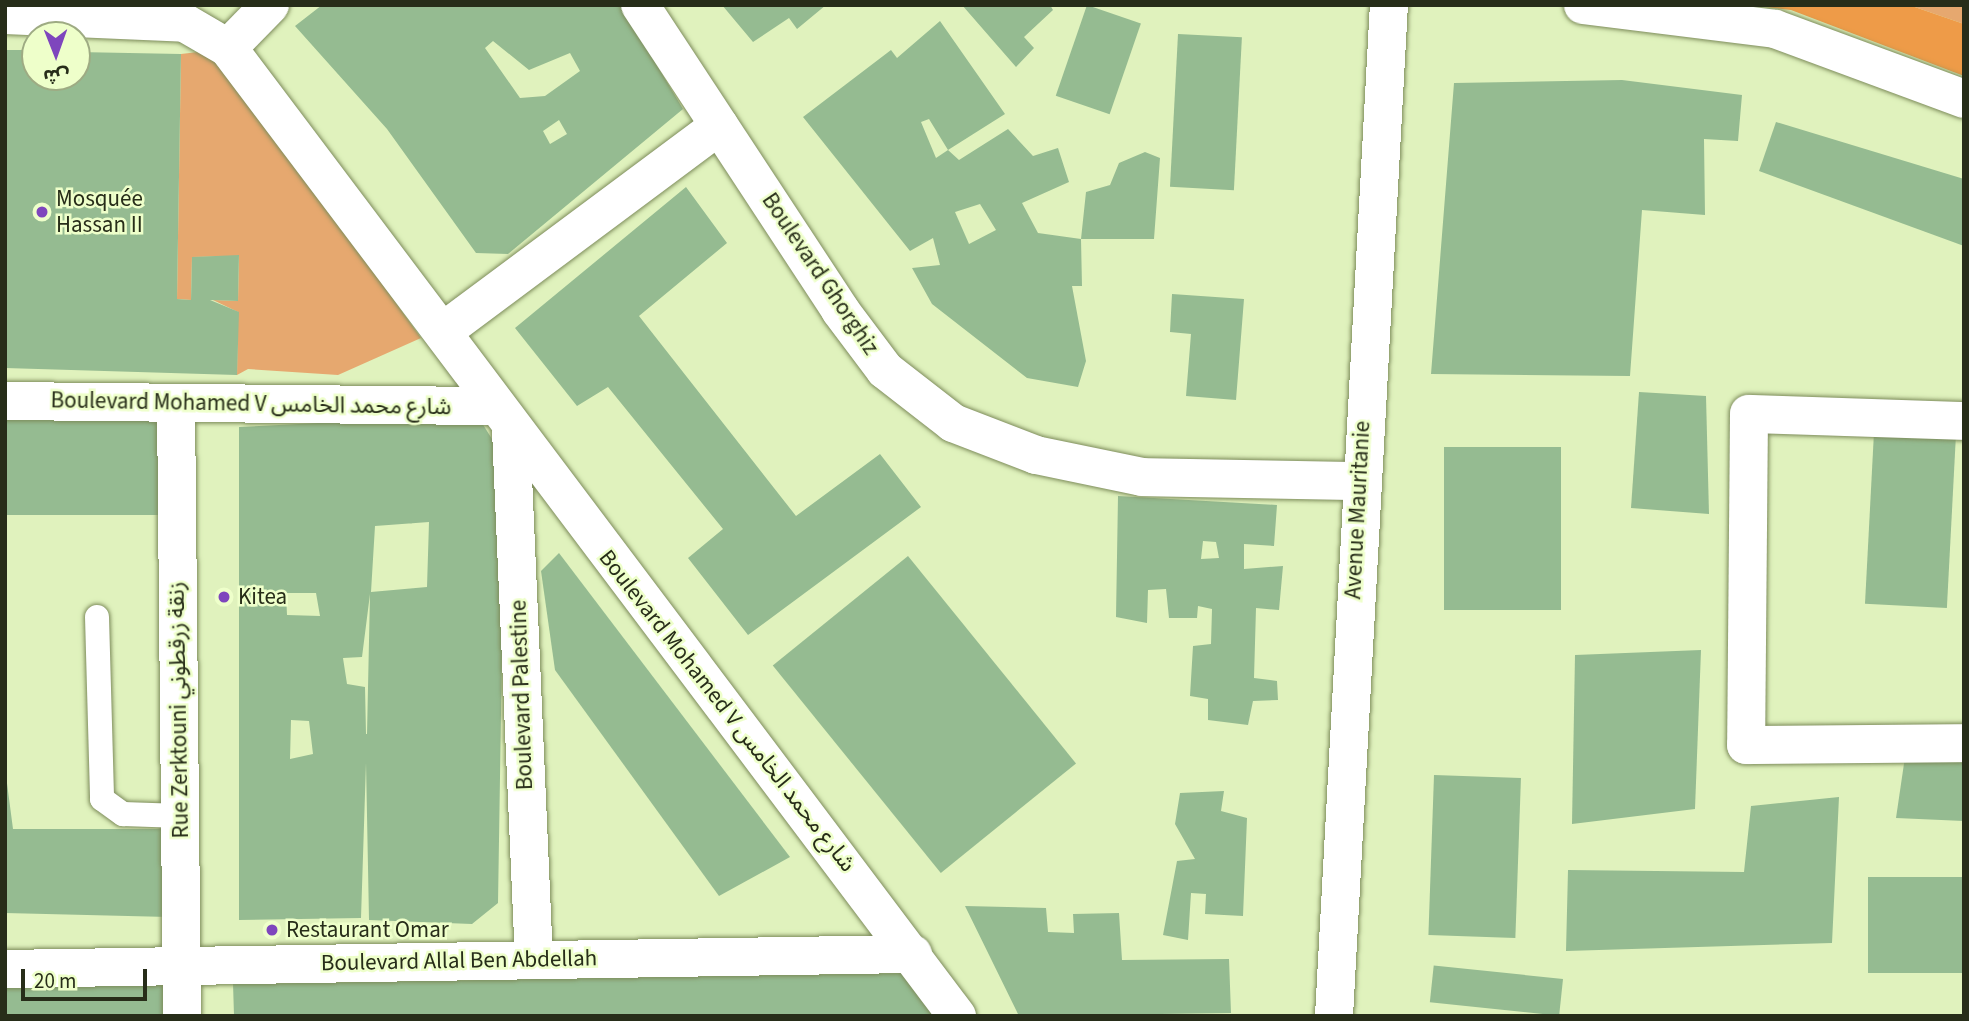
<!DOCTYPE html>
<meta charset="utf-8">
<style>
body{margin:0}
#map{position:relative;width:1969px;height:1021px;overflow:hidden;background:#e0f2bd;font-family:"Source Sans 3","Noto Sans Arabic",sans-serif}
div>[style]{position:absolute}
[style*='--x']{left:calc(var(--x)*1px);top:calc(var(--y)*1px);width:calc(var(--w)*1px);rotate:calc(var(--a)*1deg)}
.green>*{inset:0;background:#e6a86f}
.forest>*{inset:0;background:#ee9b48}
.building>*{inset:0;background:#95bb91;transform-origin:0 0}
.roads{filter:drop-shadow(0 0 2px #7d8c5b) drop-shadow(0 0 2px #7d8c5b)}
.service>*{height:24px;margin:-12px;padding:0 12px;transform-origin:12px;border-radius:12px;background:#fff}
.minor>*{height:38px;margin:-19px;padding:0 19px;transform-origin:19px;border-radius:19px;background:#fff}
.tertiary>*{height:38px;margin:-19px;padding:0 19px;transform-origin:19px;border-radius:19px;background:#fff}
.dots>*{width:19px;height:19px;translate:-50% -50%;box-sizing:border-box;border:4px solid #eeffca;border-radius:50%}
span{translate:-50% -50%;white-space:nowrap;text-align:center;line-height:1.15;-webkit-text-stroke:5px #eeffca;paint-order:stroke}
.poi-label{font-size:23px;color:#272d19}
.left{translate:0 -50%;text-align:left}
.street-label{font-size:23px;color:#272d19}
.frame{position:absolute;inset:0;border:7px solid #272d19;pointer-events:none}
.north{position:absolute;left:21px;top:21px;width:70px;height:70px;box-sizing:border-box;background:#eeffca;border:2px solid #9eab83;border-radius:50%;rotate:179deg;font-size:19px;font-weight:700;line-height:28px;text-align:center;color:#272d19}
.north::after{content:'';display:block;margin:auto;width:24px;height:32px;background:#7e46bd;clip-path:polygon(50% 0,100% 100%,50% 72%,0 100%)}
.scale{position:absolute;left:21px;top:969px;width:126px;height:32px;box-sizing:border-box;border:4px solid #272d19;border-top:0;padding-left:9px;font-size:21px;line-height:24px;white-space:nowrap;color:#272d19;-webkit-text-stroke:5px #eeffca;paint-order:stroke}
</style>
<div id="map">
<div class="green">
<i style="clip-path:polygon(1909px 5px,1964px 5px,1964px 24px)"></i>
<i style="clip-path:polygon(215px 50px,421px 338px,338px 375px,248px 369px,237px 375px,238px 312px,213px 300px,238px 301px,239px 256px,192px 257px,191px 300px,177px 299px,181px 54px)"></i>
</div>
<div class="forest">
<i style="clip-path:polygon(1748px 5px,1909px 5px,1964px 24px,1964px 76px,1791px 10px)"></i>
</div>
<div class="building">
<i style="clip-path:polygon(evenodd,322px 5px,621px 5px,683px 109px,508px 254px,476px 253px,387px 129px,295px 26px,322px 5px,493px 41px,529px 70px,570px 53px,580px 71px,545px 96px,520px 98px,485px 48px,493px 41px,322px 5px,559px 120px,567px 134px,550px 144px,543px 131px,559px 120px)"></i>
<i style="clip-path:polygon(722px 5px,826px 5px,797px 29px,789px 18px,753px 42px)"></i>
<i style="clip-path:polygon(962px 5px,1050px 5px,1053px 10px,1024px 37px,1034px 48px,1016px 67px)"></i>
<i style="left:1087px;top:5px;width:57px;height:96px;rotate:19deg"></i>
<i style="clip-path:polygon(evenodd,940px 21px,1005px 114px,948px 150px,929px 119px,921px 122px,936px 158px,948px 150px,959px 160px,1008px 129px,1033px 156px,1058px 148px,1069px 182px,1022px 203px,1038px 233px,1081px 239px,1082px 286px,1072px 286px,1086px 361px,1078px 387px,1027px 378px,932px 304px,912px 268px,940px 265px,933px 238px,910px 251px,803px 117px,891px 50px,897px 58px,940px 21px,980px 204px,996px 230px,969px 244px,955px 212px,980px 204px)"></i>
<i style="left:1178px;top:34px;width:64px;height:153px;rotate:3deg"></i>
<i style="clip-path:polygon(5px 50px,35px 50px,35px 77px,77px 77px,77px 52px,181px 54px,177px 299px,191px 300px,192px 257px,239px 255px,238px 301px,210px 300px,239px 312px,237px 375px,5px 368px)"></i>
<i style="clip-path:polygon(1622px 80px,1742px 95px,1738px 141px,1704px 139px,1705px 215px,1642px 210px,1630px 376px,1431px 374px,1454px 83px)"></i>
<i style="clip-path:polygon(1776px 122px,1964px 179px,1964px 246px,1759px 171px)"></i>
<i style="clip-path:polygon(1145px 152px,1160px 158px,1154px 239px,1081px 239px,1086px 192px,1110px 185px,1119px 163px)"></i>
<i style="clip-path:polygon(686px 187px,727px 243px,639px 316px,796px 516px,880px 454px,921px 507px,748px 635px,688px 558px,723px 529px,608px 387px,577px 406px,515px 328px)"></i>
<i style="clip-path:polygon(1172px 294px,1244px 299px,1236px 400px,1186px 396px,1191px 334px,1170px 332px)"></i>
<i style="clip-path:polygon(1639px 392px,1706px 396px,1709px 514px,1631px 508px)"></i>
<i style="left:5px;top:413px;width:157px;height:102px"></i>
<i style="clip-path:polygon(evenodd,477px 415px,497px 447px,503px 588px,498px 903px,472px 924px,369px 920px,366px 763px,361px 918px,239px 920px,239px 427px,477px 415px,429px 522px,427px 587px,371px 592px,375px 526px,429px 522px,477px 415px,286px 593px,316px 593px,320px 616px,287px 615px,286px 593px,477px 415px,370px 594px,367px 734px,366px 734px,365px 687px,347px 684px,343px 658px,362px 657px,370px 594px,477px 415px,291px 720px,309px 721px,313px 754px,290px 759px,291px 720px)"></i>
<i style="left:1874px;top:432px;width:82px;height:172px;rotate:3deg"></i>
<i style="left:1444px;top:447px;width:117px;height:163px"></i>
<i style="clip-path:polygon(evenodd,1118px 496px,1277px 505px,1274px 546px,1244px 544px,1244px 569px,1283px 566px,1279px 610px,1256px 608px,1254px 678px,1277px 681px,1278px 700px,1253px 701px,1248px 725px,1208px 720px,1208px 699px,1190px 696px,1193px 646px,1211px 644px,1212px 609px,1198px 606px,1197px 618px,1169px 618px,1166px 589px,1148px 590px,1147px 623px,1116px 617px,1118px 496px,1203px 541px,1216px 542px,1219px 558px,1201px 559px,1203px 541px)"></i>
<i style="clip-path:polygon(559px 553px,790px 857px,719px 896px,555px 670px,541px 571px)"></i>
<i style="left:908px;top:556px;width:267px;height:174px;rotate:51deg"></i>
<i style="clip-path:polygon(1701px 650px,1695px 809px,1572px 824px,1575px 655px)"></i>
<i style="clip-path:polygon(1906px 750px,1964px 752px,1964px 821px,1896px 818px)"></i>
<i style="clip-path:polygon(5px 768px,13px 829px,168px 829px,169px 917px,5px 913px)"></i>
<i style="left:1434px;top:775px;width:87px;height:160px;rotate:2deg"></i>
<i style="clip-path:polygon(1224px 791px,1221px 811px,1247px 818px,1243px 916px,1205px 914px,1206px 894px,1191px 893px,1188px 940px,1163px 935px,1177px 861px,1195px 859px,1175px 824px,1180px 793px)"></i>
<i style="clip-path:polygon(1839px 797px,1832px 943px,1566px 951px,1568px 870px,1744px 872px,1751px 806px)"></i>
<i style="left:1964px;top:877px;width:96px;height:96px;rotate:90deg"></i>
<i style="clip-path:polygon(965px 906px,1046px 908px,1048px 932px,1074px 933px,1073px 914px,1119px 913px,1122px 960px,1229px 959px,1231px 1013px,1019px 1016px)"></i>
<i style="clip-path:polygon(906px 973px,935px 1016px,234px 1016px,233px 984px)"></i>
<i style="left:166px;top:975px;width:41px;height:161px;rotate:87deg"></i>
<i style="left:1563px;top:979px;width:37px;height:130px;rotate:96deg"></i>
</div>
<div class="roads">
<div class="service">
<i style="--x:97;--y:617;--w:182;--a:88.4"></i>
<i style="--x:102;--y:799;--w:26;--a:36"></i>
<i style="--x:123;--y:814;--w:58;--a:2"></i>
</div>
<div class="minor">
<i style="--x:640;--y:5;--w:365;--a:56.7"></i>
<i style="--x:840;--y:310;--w:75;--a:53.1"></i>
<i style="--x:885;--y:370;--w:86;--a:37.9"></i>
<i style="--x:953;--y:423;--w:89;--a:21.1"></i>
<i style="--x:1036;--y:455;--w:108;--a:11.7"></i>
<i style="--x:1142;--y:477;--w:217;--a:1.1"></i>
<i style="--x:1583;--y:5;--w:193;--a:7.1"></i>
<i style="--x:1775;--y:29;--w:202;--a:20.3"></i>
<i style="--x:5;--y:15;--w:180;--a:2.5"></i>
<i style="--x:185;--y:23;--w:50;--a:30.2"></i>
<i style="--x:228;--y:48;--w:1212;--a:53.02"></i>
<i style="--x:228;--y:48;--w:60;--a:-45.7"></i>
<i style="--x:445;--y:330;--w:342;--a:-36.7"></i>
<i style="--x:5;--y:401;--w:491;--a:0.6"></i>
<i style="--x:176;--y:404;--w:612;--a:89.44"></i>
<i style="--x:1964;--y:421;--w:215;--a:-178.1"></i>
<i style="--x:1749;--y:414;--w:331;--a:90.5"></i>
<i style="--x:1746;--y:745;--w:218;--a:-0.5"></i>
<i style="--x:511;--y:430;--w:530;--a:87.52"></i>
<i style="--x:5;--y:969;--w:908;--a:-0.95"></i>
</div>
<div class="tertiary">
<i style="--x:1334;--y:1016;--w:1012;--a:-86.89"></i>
</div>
</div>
<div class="dots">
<i style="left:42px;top:212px;background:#7e46bd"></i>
<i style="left:224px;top:597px;background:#7e46bd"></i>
<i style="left:272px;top:930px;background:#7e46bd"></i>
</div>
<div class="poi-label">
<span class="left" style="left:56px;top:212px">Mosquée<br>Hassan II</span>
<span class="left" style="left:238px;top:597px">Kitea</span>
<span class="left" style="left:286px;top:930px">Restaurant Omar</span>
</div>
<div class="street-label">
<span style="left:820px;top:274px;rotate:56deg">Boulevard Ghorghiz</span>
<span style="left:251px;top:404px;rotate:1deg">Boulevard Mohamed V شارع محمد الخامس</span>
<span style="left:1358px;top:510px;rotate:-87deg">Avenue Mauritanie</span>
<span style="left:522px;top:695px;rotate:-92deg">Boulevard Palestine</span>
<span style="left:179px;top:710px;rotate:-91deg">Rue Zerktouni زنقة زرقطوني</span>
<span style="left:727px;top:711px;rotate:52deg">Boulevard Mohamed V شارع محمد الخامس</span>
<span style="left:459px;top:961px;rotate:-1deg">Boulevard Allal Ben Abdellah</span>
</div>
<div class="frame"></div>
<div class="north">ش</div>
<div class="scale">20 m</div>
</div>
